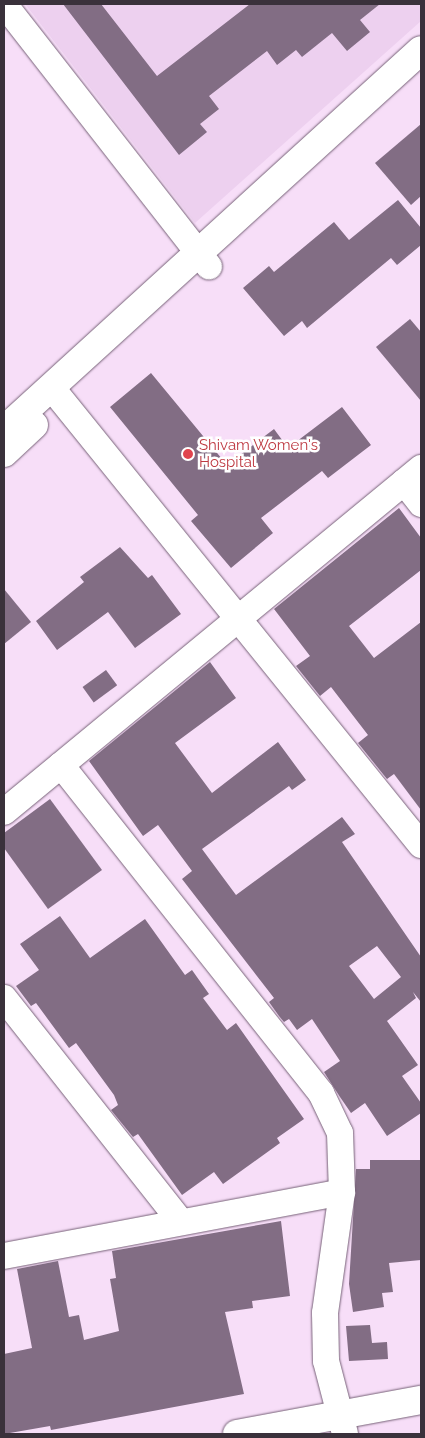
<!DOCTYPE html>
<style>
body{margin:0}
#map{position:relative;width:425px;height:1438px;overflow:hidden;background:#f7def8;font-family:Raleway,sans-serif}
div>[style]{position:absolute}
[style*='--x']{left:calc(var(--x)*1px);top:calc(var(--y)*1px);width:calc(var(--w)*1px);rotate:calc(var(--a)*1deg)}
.built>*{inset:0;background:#edd0ef}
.building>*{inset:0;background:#826d84;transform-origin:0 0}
.roads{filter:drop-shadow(0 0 1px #776278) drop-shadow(0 0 1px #776278)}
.street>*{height:26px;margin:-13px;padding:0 13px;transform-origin:13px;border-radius:13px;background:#fff}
.secondary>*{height:28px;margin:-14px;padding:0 14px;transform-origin:14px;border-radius:14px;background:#fff}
.dots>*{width:14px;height:14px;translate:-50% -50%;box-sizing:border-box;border:2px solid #fff;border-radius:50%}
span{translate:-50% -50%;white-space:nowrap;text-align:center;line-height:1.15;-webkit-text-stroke:5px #fff;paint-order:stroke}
.health-label{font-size:15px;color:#be3a42}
.left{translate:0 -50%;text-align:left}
.frame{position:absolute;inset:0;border:5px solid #3a313b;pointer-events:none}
</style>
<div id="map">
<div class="built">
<i style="clip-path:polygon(25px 4px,421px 4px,421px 21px,195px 223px)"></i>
</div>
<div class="building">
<i style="clip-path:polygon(63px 4px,101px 4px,157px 76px,250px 4px,380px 4px,360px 20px,370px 32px,347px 51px,332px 33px,302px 57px,296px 50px,277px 65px,267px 51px,209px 96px,219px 109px,200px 124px,207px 132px,179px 155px)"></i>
<i style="clip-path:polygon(421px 124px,421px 196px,411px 205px,375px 163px)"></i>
<i style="clip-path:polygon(398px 200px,421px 228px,421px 245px,397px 265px,391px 258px,307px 328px,302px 321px,284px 336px,243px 288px,269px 266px,274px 272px,334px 222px,349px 240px)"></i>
<i style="clip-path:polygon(410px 319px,421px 332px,421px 401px,376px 347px)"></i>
<i style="clip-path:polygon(151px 373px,227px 465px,274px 429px,288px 448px,342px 407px,371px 445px,328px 478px,322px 471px,261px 518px,273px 533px,231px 568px,191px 521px,198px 515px,110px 407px)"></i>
<i style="clip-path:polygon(399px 508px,421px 538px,421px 570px,349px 626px,374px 658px,421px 622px,421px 810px,394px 774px,387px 779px,358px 743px,368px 735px,331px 687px,320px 696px,296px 666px,310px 656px,274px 609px)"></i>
<i style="clip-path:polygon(120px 547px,148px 578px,152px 575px,181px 614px,135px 648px,108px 612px,57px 650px,36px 621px,84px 582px,80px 577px)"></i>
<i style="clip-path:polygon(4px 589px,31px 622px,4px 644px)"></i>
<i style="clip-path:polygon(evenodd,210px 662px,236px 698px,175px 743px,212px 793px,278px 742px,306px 780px,292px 790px,289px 786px,202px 849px,236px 895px,342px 817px,355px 834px,342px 842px,421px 957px,421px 1002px,413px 992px,416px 998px,387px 1021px,418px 1065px,402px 1076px,421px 1103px,421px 1113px,387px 1136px,365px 1103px,351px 1113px,340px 1097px,324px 1072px,340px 1061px,312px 1019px,297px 1030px,289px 1019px,284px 1022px,279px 1016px,269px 1002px,274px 998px,182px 879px,192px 871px,158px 825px,143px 836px,89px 761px,210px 662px,377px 946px,401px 977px,374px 999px,349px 966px,377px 946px)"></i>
<i style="left:106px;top:670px;width:19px;height:29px;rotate:54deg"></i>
<i style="clip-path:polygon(50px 799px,102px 870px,48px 909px,4px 848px,4px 833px)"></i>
<i style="clip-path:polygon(60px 916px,90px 958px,145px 919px,185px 975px,192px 970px,209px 994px,203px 998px,227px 1030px,236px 1023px,304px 1119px,277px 1138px,280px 1143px,223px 1184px,214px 1172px,182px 1195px,138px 1134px,133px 1137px,111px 1110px,118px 1105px,114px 1095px,76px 1043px,69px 1048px,36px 1003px,31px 1006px,16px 986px,39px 970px,20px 944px)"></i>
<i style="clip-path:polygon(370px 1160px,421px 1160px,421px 1260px,389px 1263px,393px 1292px,382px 1293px,384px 1307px,353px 1312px,349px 1284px,356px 1169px,370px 1169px)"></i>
<i style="clip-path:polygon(281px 1221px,290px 1296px,252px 1301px,253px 1308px,225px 1312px,244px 1394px,51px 1430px,50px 1426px,4px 1434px,4px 1354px,32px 1348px,17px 1269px,58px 1261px,69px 1317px,79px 1315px,84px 1340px,119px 1331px,110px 1279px,116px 1278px,112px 1251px)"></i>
<i style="clip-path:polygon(370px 1325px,372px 1343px,387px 1342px,388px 1359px,349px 1361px,346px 1326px)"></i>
</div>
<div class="roads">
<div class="street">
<i style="--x:4;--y:4;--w:333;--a:52"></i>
<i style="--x:51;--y:387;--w:589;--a:51.07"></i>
<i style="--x:404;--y:482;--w:28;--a:52"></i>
<i style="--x:61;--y:765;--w:419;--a:51.6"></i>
<i style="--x:321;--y:1093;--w:44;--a:64.6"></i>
<i style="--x:340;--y:1133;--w:59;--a:88.1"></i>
<i style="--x:342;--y:1192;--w:122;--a:98"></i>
<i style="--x:325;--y:1313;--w:48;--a:88.8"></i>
<i style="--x:326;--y:1361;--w:75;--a:75.4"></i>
<i style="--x:4;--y:812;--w:541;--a:-39.52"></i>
<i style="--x:4;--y:998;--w:285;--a:51.7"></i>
<i style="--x:4;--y:1256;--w:344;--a:-10.7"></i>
</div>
<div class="secondary">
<i style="--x:4;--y:430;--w:564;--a:-42.34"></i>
<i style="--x:4;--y:453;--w:41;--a:-43"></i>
<i style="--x:237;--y:1434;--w:187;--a:-10.5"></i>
</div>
</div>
<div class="dots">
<i style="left:188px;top:454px;background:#e0444e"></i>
</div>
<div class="health-label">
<span class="left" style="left:199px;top:454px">Shivam Women's<br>Hospital</span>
</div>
<div class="frame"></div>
</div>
